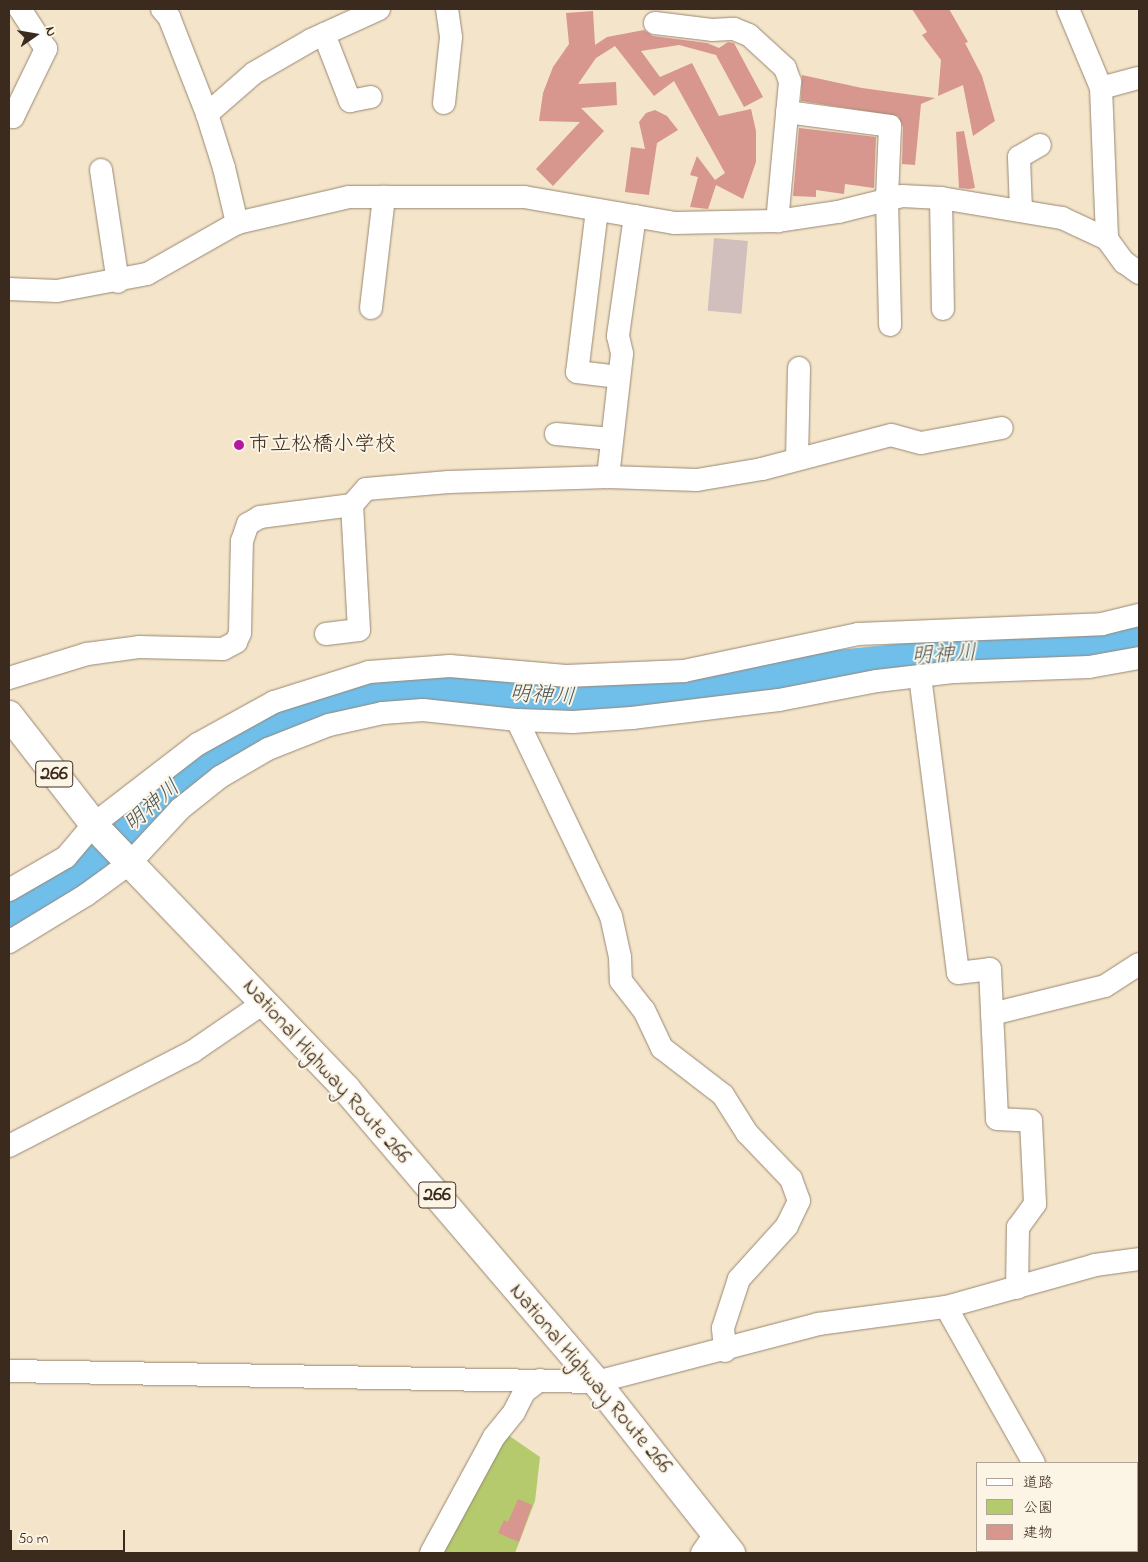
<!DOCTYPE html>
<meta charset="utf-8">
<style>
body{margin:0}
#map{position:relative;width:1148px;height:1562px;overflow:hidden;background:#f4e4c9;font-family:"Indie Flower","Klee One",sans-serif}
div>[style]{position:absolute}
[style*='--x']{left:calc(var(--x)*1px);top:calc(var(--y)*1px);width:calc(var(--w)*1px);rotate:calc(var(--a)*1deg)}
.industrial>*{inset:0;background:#d1bfbd;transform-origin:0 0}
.green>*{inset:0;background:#b5c96d}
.river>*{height:28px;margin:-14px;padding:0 14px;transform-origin:14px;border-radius:14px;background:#70bfeb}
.building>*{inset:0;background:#d7968e}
.roads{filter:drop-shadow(0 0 1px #988774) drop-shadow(0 0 1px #988774)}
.minor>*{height:22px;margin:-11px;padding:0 11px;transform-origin:11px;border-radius:11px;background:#fff}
.highway>*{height:28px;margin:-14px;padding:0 14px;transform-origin:14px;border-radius:14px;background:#fff}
.dots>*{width:14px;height:14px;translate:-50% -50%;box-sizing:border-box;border:2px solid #fcf5e5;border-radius:50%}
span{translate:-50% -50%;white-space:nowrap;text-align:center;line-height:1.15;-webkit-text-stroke:4px #fcf5e5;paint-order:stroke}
.shield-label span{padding:1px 4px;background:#fcf5e5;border:1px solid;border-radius:4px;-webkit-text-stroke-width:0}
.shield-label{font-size:20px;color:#3b2a1e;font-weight:700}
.poi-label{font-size:21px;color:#3b2a1e}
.left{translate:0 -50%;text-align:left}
.street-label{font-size:21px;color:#3b2a1e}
.water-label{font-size:22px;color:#4b575c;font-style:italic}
.frame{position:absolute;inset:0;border:10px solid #3b2a1e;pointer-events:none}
.legend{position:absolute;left:976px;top:1462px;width:162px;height:90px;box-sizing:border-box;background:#fcf5e5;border:1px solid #afa495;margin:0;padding:6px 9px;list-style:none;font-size:15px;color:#3b2a1e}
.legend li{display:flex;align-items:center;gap:10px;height:25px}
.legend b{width:25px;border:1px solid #afa495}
.north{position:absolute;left:10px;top:10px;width:50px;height:50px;-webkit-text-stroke:4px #fcf5e5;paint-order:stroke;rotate:77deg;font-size:14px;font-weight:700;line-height:20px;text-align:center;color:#3b2a1e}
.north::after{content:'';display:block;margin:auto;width:18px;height:22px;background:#3b2a1e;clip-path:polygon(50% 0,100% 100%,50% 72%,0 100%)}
.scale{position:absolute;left:10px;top:1530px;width:115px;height:22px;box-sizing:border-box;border:2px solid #3b2a1e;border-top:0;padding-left:6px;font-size:15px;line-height:18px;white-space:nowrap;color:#3b2a1e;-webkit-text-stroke:4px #fcf5e5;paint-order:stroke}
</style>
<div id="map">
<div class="industrial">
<i style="left:714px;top:238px;width:34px;height:73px;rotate:5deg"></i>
</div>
<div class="green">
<i style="clip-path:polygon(508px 1435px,540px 1457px,535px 1501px,515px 1553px,438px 1553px)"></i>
</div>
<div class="river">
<i style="--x:9;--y:915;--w:85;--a:-32"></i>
<i style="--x:81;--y:870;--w:129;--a:-41.2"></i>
<i style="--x:178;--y:785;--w:58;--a:-35.9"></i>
<i style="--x:225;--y:751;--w:81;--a:-25.6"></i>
<i style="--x:298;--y:716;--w:78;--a:-16.3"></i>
<i style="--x:373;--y:694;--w:65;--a:-4.4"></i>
<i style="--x:438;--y:689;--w:146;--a:4.3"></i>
<i style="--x:584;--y:700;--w:121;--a:-4.7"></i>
<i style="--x:705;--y:690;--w:136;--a:-11"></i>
<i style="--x:839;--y:664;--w:79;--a:-5.8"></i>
<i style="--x:918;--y:656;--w:151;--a:-1.9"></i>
<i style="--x:1069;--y:651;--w:71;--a:-8.1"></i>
</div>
<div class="building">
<i style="clip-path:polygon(912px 9px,949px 9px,968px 42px,965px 43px,982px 76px,995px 121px,973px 136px,963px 85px,938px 96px,941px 60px,922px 35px,927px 32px)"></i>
<i style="clip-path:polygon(593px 11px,595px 45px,607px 37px,644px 30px,653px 36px,707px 43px,719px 48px,728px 42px,734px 43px,763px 97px,744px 107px,716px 55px,679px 45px,641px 51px,660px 77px,692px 63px,719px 116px,751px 109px,756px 131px,756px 162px,743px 199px,716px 185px,708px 209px,690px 207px,698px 177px,690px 175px,697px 156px,715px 180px,725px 173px,674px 81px,654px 96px,615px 46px,596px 58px,578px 84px,616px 82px,617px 105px,581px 108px,604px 131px,553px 186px,536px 169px,580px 122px,539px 121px,543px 93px,553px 67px,569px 44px,566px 13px)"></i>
<i style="clip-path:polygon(802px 75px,862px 88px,935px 98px,921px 104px,915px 165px,902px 164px,903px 127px,898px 116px,801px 101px)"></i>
<i style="clip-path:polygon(655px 110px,667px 116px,678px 130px,657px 143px,649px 195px,625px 192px,631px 147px,645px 149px,639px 122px,646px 113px)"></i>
<i style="clip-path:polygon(799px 128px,876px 137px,874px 188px,845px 184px,844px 194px,816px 190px,816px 197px,793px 196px)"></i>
<i style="clip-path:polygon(964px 131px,975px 188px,969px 189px,959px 188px,956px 132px)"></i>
<i style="clip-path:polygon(518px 1499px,532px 1505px,519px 1542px,498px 1533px,504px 1520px,508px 1522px)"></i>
</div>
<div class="roads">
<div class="minor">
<i style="--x:162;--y:9;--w:11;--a:49"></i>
<i style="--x:169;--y:17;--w:104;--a:68.6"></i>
<i style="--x:207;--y:114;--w:57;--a:72.5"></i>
<i style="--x:224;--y:168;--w:57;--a:76.7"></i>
<i style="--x:1068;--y:9;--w:86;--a:67.3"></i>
<i style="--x:1101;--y:88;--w:151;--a:87.7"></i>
<i style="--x:1107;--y:239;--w:29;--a:54"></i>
<i style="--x:1124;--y:262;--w:19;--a:36"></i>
<i style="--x:655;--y:23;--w:57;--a:7"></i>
<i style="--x:712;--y:30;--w:22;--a:-3"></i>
<i style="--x:734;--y:29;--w:16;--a:22"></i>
<i style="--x:749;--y:35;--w:49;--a:42.5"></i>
<i style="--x:785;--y:68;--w:15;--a:70"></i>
<i style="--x:790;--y:82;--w:140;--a:95.3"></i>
<i style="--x:324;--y:34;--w:72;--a:68.8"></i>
<i style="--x:350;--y:101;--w:21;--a:-11"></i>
<i style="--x:1101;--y:88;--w:39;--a:-15"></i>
<i style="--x:444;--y:103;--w:66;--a:-83.9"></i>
<i style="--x:451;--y:37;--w:28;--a:-98"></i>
<i style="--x:9;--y:111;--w:7;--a:56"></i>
<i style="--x:13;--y:117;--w:76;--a:-64.1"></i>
<i style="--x:46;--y:49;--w:48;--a:-123"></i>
<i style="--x:787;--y:112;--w:104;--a:7.7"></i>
<i style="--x:890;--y:126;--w:73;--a:92.4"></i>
<i style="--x:887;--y:199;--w:126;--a:88.6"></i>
<i style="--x:207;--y:114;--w:62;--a:-41.1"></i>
<i style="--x:254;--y:73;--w:66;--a:-30.1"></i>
<i style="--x:311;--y:40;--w:75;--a:-24.5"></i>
<i style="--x:101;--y:170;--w:113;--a:81.4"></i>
<i style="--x:941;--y:198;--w:111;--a:89"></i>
<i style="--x:597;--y:210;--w:163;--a:97"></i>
<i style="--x:577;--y:372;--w:42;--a:6.8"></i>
<i style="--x:1021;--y:210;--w:53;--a:-92.2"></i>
<i style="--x:1019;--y:157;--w:24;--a:-30"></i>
<i style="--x:635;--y:216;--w:121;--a:98.1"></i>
<i style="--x:618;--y:336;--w:18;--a:77"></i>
<i style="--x:622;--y:354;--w:124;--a:96.5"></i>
<i style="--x:608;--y:477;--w:89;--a:1.9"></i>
<i style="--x:697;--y:480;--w:66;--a:-9.6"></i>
<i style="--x:762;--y:469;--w:133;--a:-14.8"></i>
<i style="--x:891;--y:435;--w:31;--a:15"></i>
<i style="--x:921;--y:443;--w:82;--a:-10.5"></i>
<i style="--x:9;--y:289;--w:48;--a:2.4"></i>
<i style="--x:57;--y:291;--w:92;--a:-10.7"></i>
<i style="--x:147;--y:274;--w:103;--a:-29.5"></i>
<i style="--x:237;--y:223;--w:115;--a:-13.1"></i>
<i style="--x:349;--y:197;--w:175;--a:0"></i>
<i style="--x:524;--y:197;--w:152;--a:9.8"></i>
<i style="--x:674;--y:223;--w:103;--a:-1.1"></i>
<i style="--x:777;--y:221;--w:62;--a:-8.4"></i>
<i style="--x:838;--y:212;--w:66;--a:-14"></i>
<i style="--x:902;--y:196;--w:39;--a:3"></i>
<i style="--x:941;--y:198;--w:123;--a:9.4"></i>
<i style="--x:1062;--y:218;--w:50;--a:25"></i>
<i style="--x:371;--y:308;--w:112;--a:-83.3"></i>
<i style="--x:556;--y:434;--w:56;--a:5.1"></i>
<i style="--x:797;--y:458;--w:90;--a:-88.7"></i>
<i style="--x:326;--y:634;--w:33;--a:-7"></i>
<i style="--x:359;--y:630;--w:125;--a:-93.2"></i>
<i style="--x:352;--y:505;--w:21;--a:-49"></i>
<i style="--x:366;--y:489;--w:83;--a:-4.8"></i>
<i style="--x:449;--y:482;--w:159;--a:-1.8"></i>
<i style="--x:920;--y:676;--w:299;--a:82.7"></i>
<i style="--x:958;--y:973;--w:32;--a:-7"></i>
<i style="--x:990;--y:969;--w:150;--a:87.3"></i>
<i style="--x:997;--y:1119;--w:34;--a:3"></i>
<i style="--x:1031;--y:1121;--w:83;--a:87.2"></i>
<i style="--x:1035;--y:1204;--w:29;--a:126"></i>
<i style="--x:1018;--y:1227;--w:61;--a:90.9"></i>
<i style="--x:9;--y:678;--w:82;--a:-17.1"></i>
<i style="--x:87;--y:654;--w:52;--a:-7.7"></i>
<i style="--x:139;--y:647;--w:84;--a:1.4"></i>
<i style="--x:223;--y:649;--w:15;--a:-28"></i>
<i style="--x:236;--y:642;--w:10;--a:-66"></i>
<i style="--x:240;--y:633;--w:92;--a:-88.8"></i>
<i style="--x:242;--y:541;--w:18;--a:-71"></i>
<i style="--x:248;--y:524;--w:14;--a:-30"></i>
<i style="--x:260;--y:517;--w:93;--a:-7.4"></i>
<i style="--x:517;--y:720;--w:217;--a:64.4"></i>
<i style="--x:611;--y:916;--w:42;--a:77.6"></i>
<i style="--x:620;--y:957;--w:24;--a:88"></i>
<i style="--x:621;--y:981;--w:37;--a:52"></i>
<i style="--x:644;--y:1010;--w:42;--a:64.7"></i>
<i style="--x:662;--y:1048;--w:77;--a:37.6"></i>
<i style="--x:723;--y:1095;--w:45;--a:57.7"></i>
<i style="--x:747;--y:1133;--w:64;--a:46.3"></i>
<i style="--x:791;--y:1179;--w:23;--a:70"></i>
<i style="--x:799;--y:1201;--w:28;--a:116"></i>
<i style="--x:787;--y:1226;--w:72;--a:132.2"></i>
<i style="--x:739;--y:1279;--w:52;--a:108.1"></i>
<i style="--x:723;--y:1328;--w:23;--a:85"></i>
<i style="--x:9;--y:890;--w:66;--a:-30.1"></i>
<i style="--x:66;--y:857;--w:43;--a:-49.7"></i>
<i style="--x:94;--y:824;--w:131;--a:-37.6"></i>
<i style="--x:198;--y:744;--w:87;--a:-28.9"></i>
<i style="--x:274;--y:702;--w:100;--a:-17.5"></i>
<i style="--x:369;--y:672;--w:81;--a:-4.2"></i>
<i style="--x:450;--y:666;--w:116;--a:4.9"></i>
<i style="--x:566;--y:676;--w:118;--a:-2.4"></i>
<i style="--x:684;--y:671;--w:178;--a:-12"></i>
<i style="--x:858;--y:634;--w:244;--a:-2.3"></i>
<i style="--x:1102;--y:624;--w:38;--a:-14"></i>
<i style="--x:9;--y:942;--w:90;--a:-31.4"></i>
<i style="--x:86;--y:895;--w:54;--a:-36"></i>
<i style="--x:130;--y:863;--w:74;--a:-47.2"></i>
<i style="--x:180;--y:809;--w:51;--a:-38.7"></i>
<i style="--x:220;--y:777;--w:56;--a:-30.3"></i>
<i style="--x:268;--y:749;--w:66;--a:-21.5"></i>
<i style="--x:329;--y:725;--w:55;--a:-12.5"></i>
<i style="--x:383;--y:713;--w:40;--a:-4.3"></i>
<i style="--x:423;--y:710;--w:95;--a:6.1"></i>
<i style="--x:517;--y:720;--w:56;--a:2"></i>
<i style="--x:573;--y:722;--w:59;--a:-3.9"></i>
<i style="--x:632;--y:718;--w:148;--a:-7"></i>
<i style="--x:779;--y:700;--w:100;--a:-11"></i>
<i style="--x:877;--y:681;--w:78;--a:-6.7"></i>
<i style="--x:954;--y:672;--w:135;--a:-2.1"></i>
<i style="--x:1089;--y:667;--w:51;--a:-10.2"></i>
<i style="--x:992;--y:1014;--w:116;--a:-13.9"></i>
<i style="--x:1105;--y:986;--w:40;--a:-32.9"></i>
<i style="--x:9;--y:1146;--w:206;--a:-27.2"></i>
<i style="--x:192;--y:1052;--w:88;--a:-34.4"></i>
<i style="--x:946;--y:1307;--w:179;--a:60.6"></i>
<i style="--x:9;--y:1371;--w:587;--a:1.07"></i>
<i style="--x:596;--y:1382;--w:229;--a:-14.6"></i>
<i style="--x:818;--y:1324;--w:129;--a:-7.6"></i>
<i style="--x:946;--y:1307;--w:155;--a:-15.7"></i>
<i style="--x:1095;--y:1265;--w:44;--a:-7.8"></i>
<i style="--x:1137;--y:1534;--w:2;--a:0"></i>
<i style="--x:431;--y:1553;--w:132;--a:-61.5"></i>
<i style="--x:494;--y:1437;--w:32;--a:-51"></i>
<i style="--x:514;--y:1412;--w:22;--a:-63"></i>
<i style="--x:524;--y:1392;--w:20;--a:-37"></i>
<i style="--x:702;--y:1553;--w:24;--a:-55"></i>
</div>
<div class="highway">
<i style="--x:9;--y:715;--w:148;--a:52.1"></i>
<i style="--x:100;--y:832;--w:357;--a:46.2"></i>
<i style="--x:347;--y:1090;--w:384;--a:49.5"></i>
<i style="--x:596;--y:1382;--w:218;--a:51.7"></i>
</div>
</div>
<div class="dots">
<i style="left:239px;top:445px;background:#b5179e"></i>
</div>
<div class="shield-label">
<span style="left:54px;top:774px">266</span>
<span style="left:437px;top:1195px">266</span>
</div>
<div class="poi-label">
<span class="left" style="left:249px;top:445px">市立松橋小学校</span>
</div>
<div class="street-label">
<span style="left:326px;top:1072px;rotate:48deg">National Highway Route 266</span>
<span style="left:590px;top:1379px;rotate:50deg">National Highway Route 266</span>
</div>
<div class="water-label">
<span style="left:944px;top:656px;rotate:-3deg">明神川</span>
<span style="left:542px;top:697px;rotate:4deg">明神川</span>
<span style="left:153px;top:807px;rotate:-41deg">明神川</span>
</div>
<div class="frame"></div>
<ul class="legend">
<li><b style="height:6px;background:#fff"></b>道路</li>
<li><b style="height:14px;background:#b5c96d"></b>公園</li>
<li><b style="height:14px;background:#d7968e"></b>建物</li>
</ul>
<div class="north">N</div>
<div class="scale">50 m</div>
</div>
